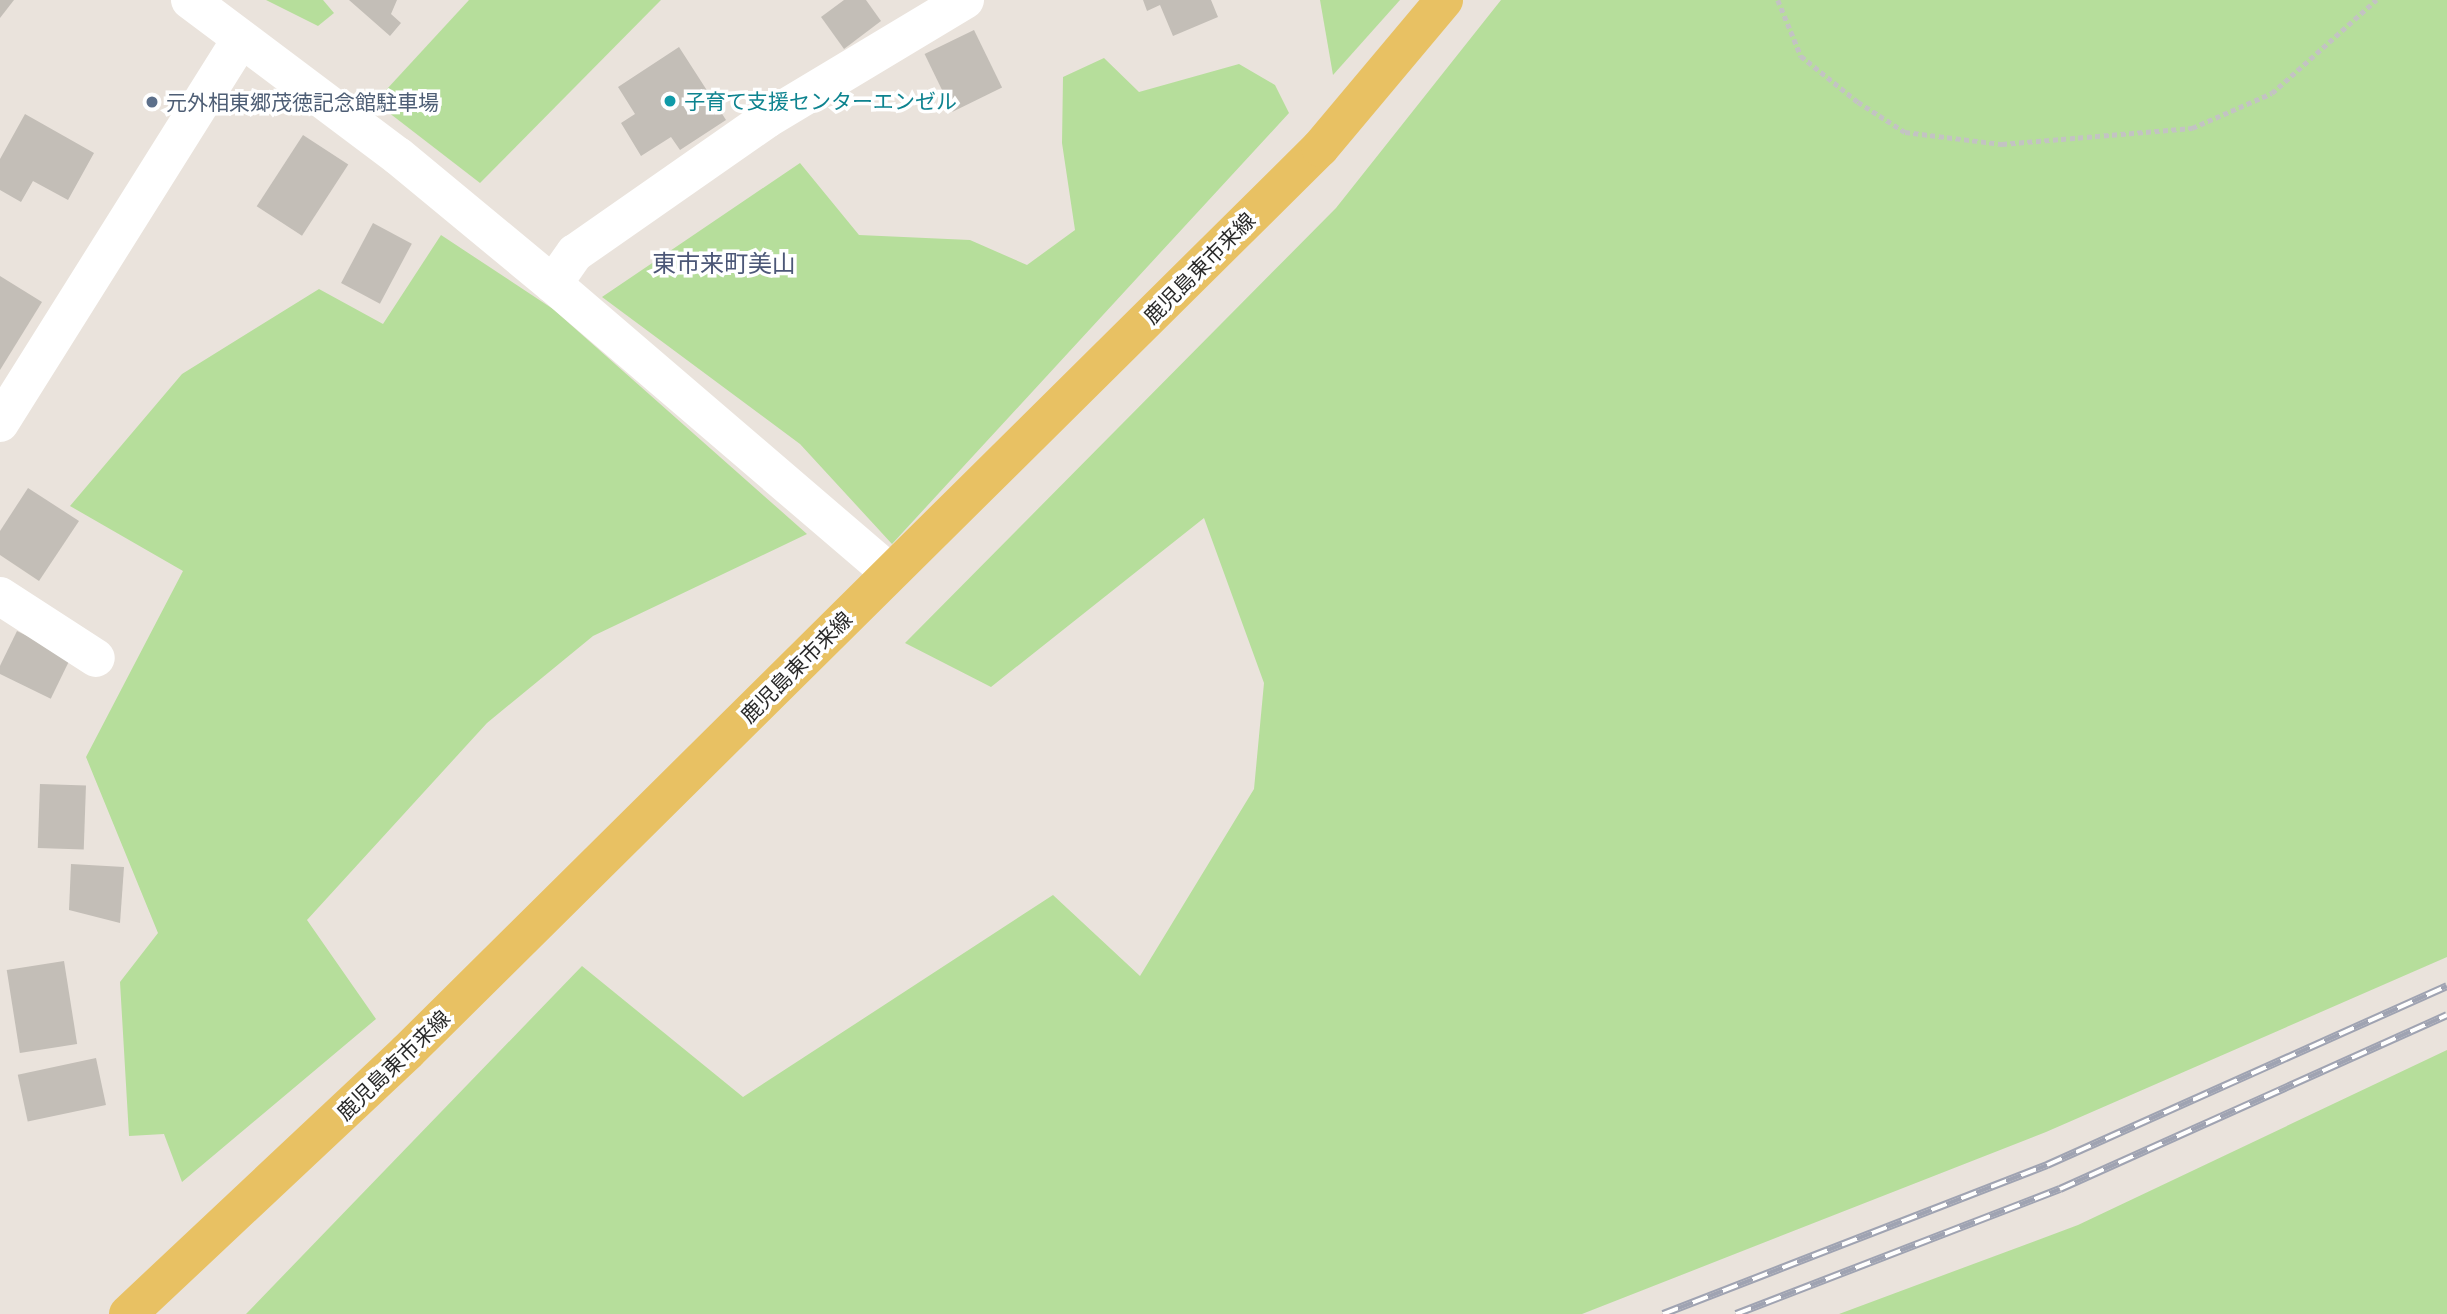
<!DOCTYPE html>
<meta charset="utf-8">
<style>
body{margin:0}
#map{position:relative;width:2447px;height:1314px;overflow:hidden;background:#eae3dc;font-family:"Noto Sans","Noto Sans JP",sans-serif}
div>[style]{position:absolute}
[style*='--x']{left:calc(var(--x)*1px);top:calc(var(--y)*1px);width:calc(var(--w)*1px);rotate:calc(var(--a)*1deg)}
.green>*{inset:0;background:#b6de9b}
.building>*{inset:0;background:#c3beb7;transform-origin:0 0}
.path>*{height:4.5px;margin-top:-2.25px;transform-origin:0;background:repeating-linear-gradient(90deg,#c3c3c3 0 5px,transparent 0 8.5px)}
.minor>*{height:38px;margin:-19px;padding:0 19px;transform-origin:19px;border-radius:19px;background:#fff}
.major>*{height:38px;margin:-19px;padding:0 19px;transform-origin:19px;border-radius:19px;background:#e8c163}
.rail>*{height:8px;margin-top:-4px;transform-origin:0;background:repeating-linear-gradient(90deg,#fff 0 16px,#9fa3b2 0 32px);box-sizing:border-box;border-block:2px solid #9fa3b2}
.dots>*{width:19px;height:19px;translate:-50% -50%;box-sizing:border-box;border:4px solid #fff;border-radius:50%}
span{translate:-50% -50%;white-space:nowrap;text-align:center;line-height:1.15;-webkit-text-stroke:7px #fff;paint-order:stroke}
.culture-label{font-size:21px;color:#0d838f}
.left{translate:0 -50%;text-align:left}
.service-label{font-size:21px;color:#4e5e75}
.street-label{font-size:21px;color:#292929}
.quarter-label{font-size:24px;color:#4c5777}
</style>
<div id="map">
<div class="green">
<i style="clip-path:polygon(266px 0,323px 0,334px 13px,318px 26px)"></i>
<i style="clip-path:polygon(469px 0,661px 0,480px 183px,375px 102px)"></i>
<i style="clip-path:polygon(1320px 0,1400px 0,1333px 75px)"></i>
<i style="clip-path:polygon(1501px 0,2447px 0,2447px 957px,2046px 1132px,1582px 1314px,246px 1314px,582px 966px,743px 1097px,1053px 895px,1140px 976px,1254px 789px,1264px 683px,1204px 518px,991px 687px,905px 643px,1336px 208px)"></i>
<i style="clip-path:polygon(1104px 58px,1139px 92px,1239px 64px,1275px 85px,1289px 113px,892px 544px,800px 444px,602px 297px,800px 163px,859px 235px,970px 240px,1027px 265px,1075px 230px,1062px 143px,1063px 77px)"></i>
<i style="clip-path:polygon(441px 235px,553px 309px,807px 534px,593px 636px,487px 723px,307px 920px,376px 1019px,182px 1182px,164px 1134px,129px 1136px,120px 982px,158px 933px,86px 757px,183px 571px,70px 506px,182px 374px,319px 289px,383px 324px)"></i>
<i style="clip-path:polygon(2447px 1050px,2447px 1314px,1839px 1314px,2078px 1225px)"></i>
</div>
<div class="building">
<i style="clip-path:polygon(0 0,14px 0,0 18px)"></i>
<i style="clip-path:polygon(349px 0,397px 0,391px 14px,401px 23px,390px 36px)"></i>
<i style="clip-path:polygon(844px 0,866px 0,881px 21px,844px 49px,821px 17px)"></i>
<i style="clip-path:polygon(1143px 0,1211px 0,1218px 17px,1173px 36px,1160px 5px,1147px 11px)"></i>
<i style="left:974px;top:30px;width:64px;height:55px;rotate:64deg"></i>
<i style="clip-path:polygon(679px 47px,726px 120px,680px 150px,671px 137px,641px 156px,621px 123px,635px 114px,618px 87px)"></i>
<i style="clip-path:polygon(25px 114px,94px 153px,68px 200px,33px 181px,21px 202px,0 190px,0 159px)"></i>
<i style="left:303px;top:135px;width:54px;height:85px;rotate:33deg"></i>
<i style="left:373px;top:223px;width:44px;height:68px;rotate:28deg"></i>
<i style="clip-path:polygon(0 276px,42px 302px,0 370px)"></i>
<i style="clip-path:polygon(28px 488px,79px 521px,39px 581px,0 555px,0 531px)"></i>
<i style="left:17px;top:631px;width:60px;height:46px;rotate:26deg"></i>
<i style="left:40px;top:784px;width:46px;height:64px;rotate:2deg"></i>
<i style="clip-path:polygon(71px 864px,124px 867px,120px 923px,69px 910px)"></i>
<i style="left:64px;top:961px;width:84px;height:58px;rotate:81deg"></i>
<i style="left:96px;top:1058px;width:48px;height:80px;rotate:78deg"></i>
</div>
<div class="path">
<i style="--x:1778;--y:0;--w:61;--a:67.7"></i>
<i style="--x:1801;--y:56;--w:73;--a:38.9"></i>
<i style="--x:1858;--y:102;--w:56;--a:32.6"></i>
<i style="--x:1905;--y:132;--w:98;--a:7.1"></i>
<i style="--x:2002;--y:144;--w:191;--a:-4.8"></i>
<i style="--x:2192;--y:128;--w:87;--a:-23.6"></i>
<i style="--x:2272;--y:93;--w:140;--a:-41.8"></i>
</div>
<div class="minor">
<i style="--x:190;--y:0;--w:260;--a:36.9"></i>
<i style="--x:398;--y:156;--w:201;--a:39.6"></i>
<i style="--x:553;--y:284;--w:38;--a:-55"></i>
<i style="--x:575;--y:253;--w:234;--a:-34.9"></i>
<i style="--x:767;--y:119;--w:231;--a:-31"></i>
<i style="--x:553;--y:284;--w:444;--a:40.6"></i>
<i style="--x:0;--y:423;--w:450;--a:-57.9"></i>
<i style="--x:0;--y:596;--w:114;--a:32.9"></i>
</div>
<div class="major">
<i style="--x:128;--y:1314;--w:383;--a:-43.2"></i>
<i style="--x:407;--y:1052;--w:1285;--a:-44.72"></i>
<i style="--x:1320;--y:148;--w:193;--a:-50"></i>
</div>
<div class="rail">
<i style="--x:1663;--y:1314;--w:412;--a:-21.2"></i>
<i style="--x:2047;--y:1165;--w:438;--a:-24.1"></i>
<i style="--x:1736;--y:1314;--w:347;--a:-21.1"></i>
<i style="--x:2060;--y:1189;--w:424;--a:-24.2"></i>
</div>
<div class="dots">
<i style="left:670px;top:101px;background:#0f9aa8"></i>
<i style="left:152px;top:102px;background:#5c6f8a"></i>
</div>
<div class="culture-label">
<span class="left" style="left:684px;top:101px">子育て支援センターエンゼル</span>
</div>
<div class="service-label">
<span class="left" style="left:166px;top:102px">元外相東郷茂徳記念館駐車場</span>
</div>
<div class="street-label">
<span style="left:1199px;top:268px;rotate:-45deg">鹿児島東市来線</span>
<span style="left:796px;top:667px;rotate:-45deg">鹿児島東市来線</span>
<span style="left:393px;top:1065px;rotate:-44deg">鹿児島東市来線</span>
</div>
<div class="quarter-label">
<span style="left:724px;top:263px">東市来町美山</span>
</div>
</div>
